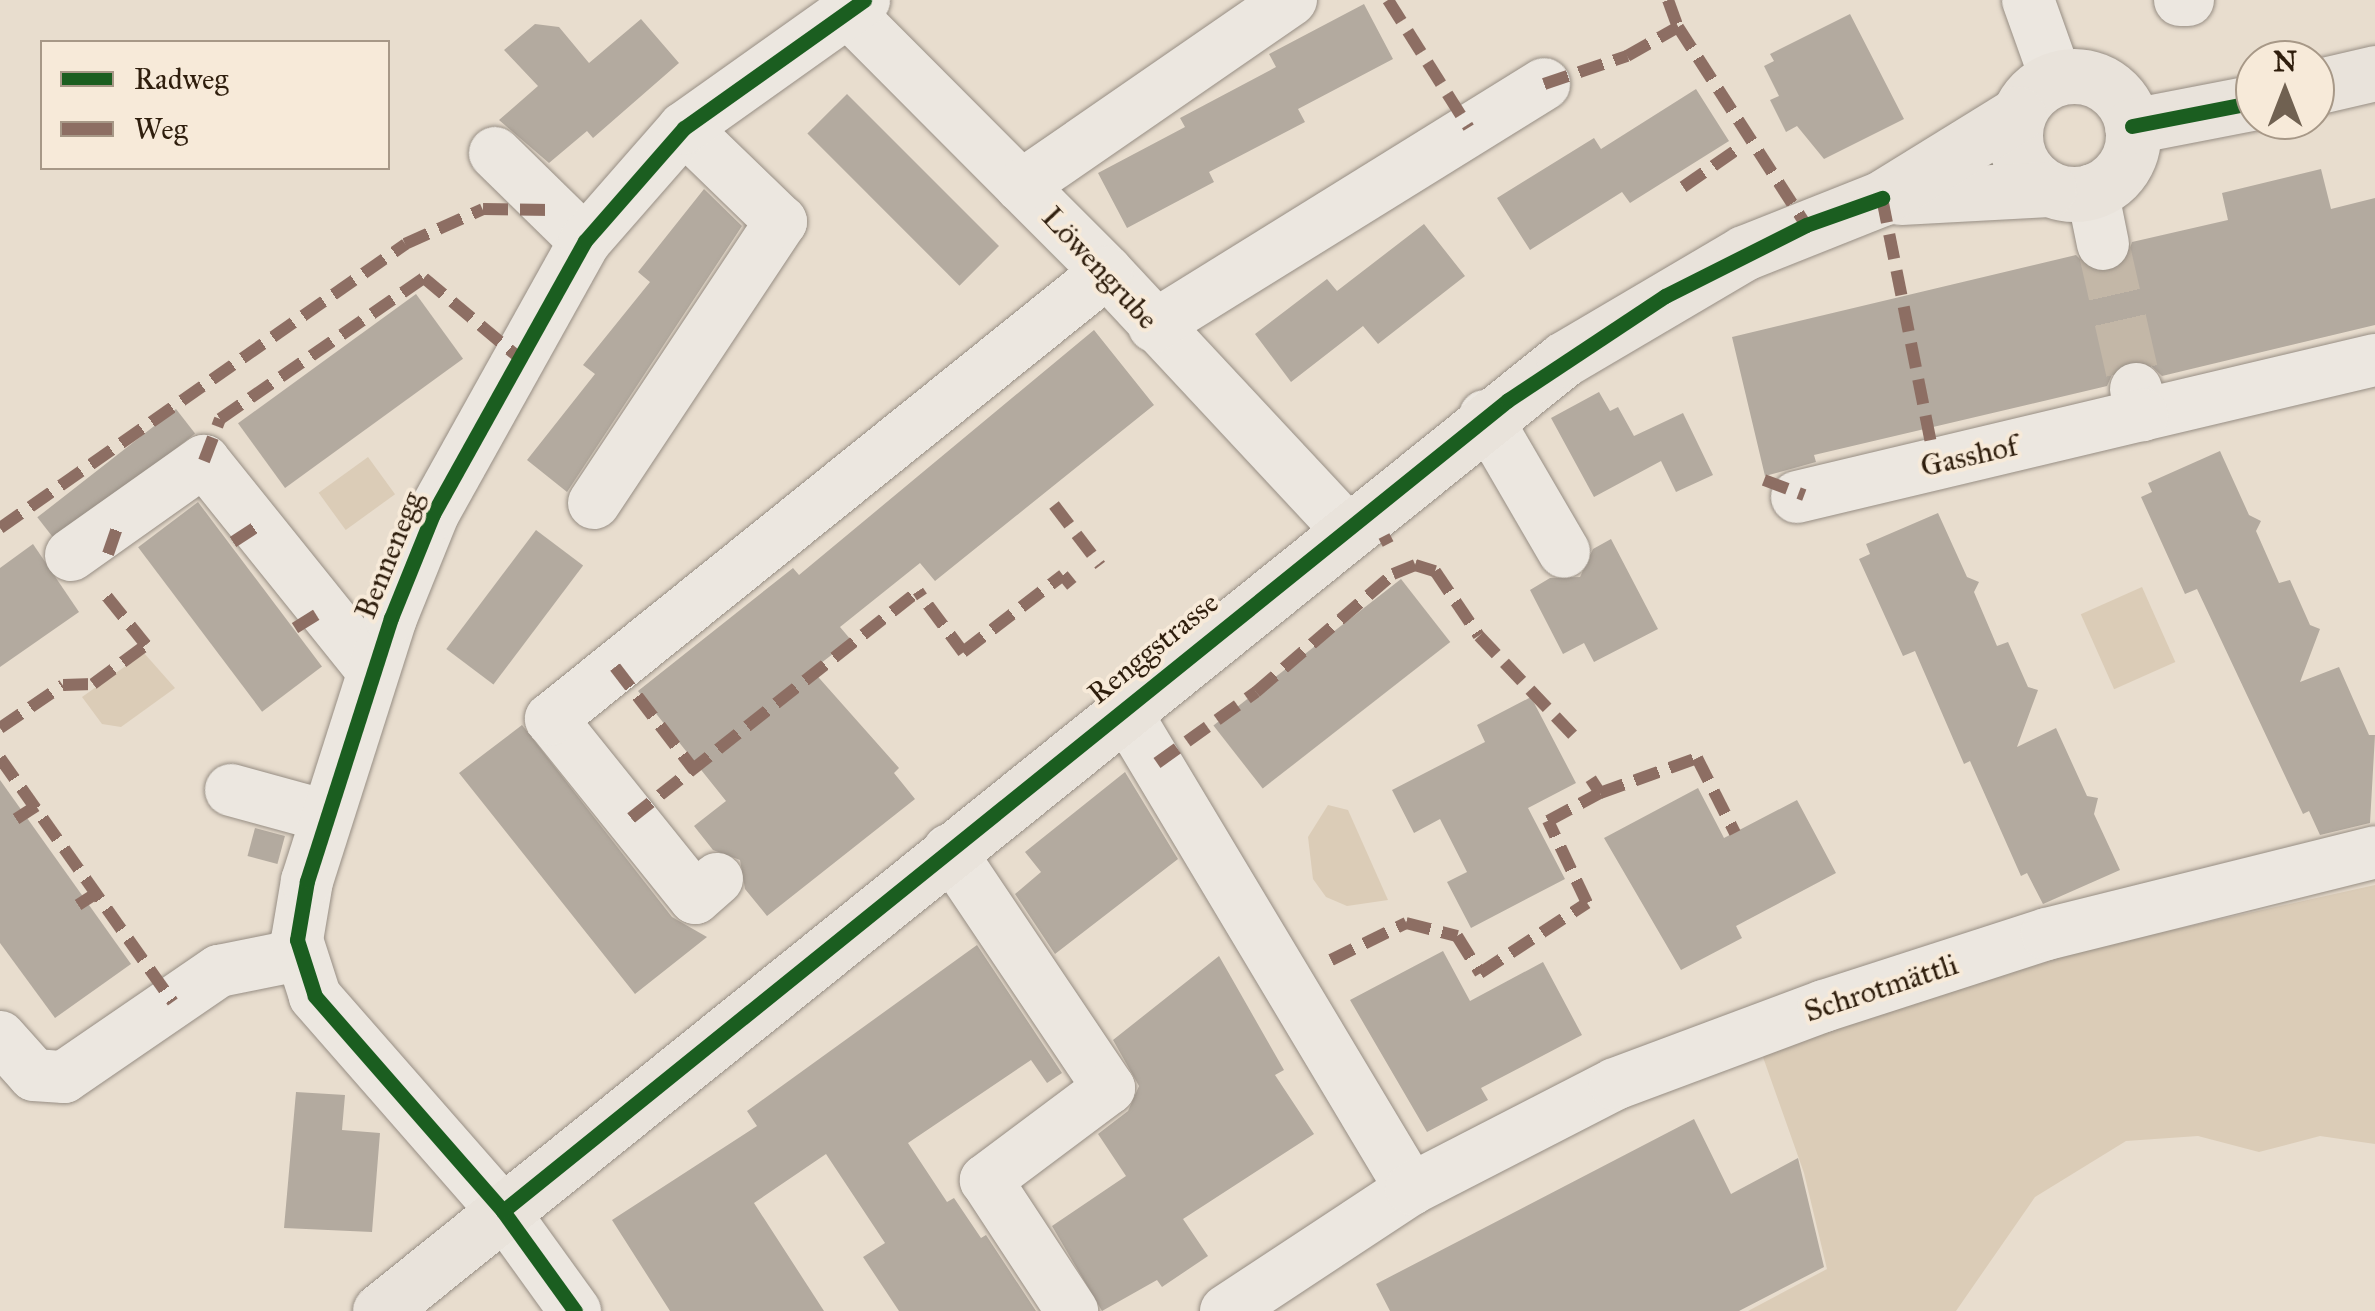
<!DOCTYPE html>
<meta charset="utf-8">
<style>
body{margin:0}
#map{position:relative;width:2375px;height:1311px;overflow:hidden;background:#e8ddce;font-family:"IM FELL Great Primer",serif}
div>[style]{position:absolute}
[style*='--x']{left:calc(var(--x)*1px);top:calc(var(--y)*1px);width:calc(var(--w)*1px);rotate:calc(var(--a)*1deg)}
.green>*{inset:0;background:#dbccb7;transform-origin:0 0}
.building>*{inset:0;background:#b3aa9f;transform-origin:0 0}
.minor-tunnel>*{height:52px;margin-top:-26px;transform-origin:0;background:repeating-linear-gradient(90deg,#c3b7a7 0 52px,transparent 0 78px)}
.roads{filter:drop-shadow(0 0 2px #978e84) drop-shadow(0 0 2px #978e84)}
.minor>*{height:52px;margin:-26px;padding:0 26px;transform-origin:26px;border-radius:26px;background:#ece7e0}
.major>*{height:55px;margin:-27.5px;padding:0 27.5px;transform-origin:27.5px;border-radius:27.5px;background:#e9e3db}
.major>.ring{margin:-27.5px;padding:0;box-sizing:content-box;background:none;border:55px solid #e9e3db;border-radius:50%}
.quiet>*{height:12px;margin-top:-6px;transform-origin:0;background:repeating-linear-gradient(90deg,#8d6e63 0 25px,transparent 0 37px)}
.cycleway>*{height:15px;margin:-7.5px;padding:0 7.5px;transform-origin:7.5px;border-radius:7.5px;background:#1b5e20}
span{translate:-50% -50%;white-space:nowrap;text-align:center;line-height:1.15;-webkit-text-stroke:8px #f7ead9;paint-order:stroke}
.street-label{font-size:30px;color:#2f1e0d}
.legend{position:absolute;left:40px;top:40px;width:350px;height:130px;box-sizing:border-box;background:#f7ead9;border:2px solid #a79887;margin:0;padding:12px 18px;list-style:none;font-size:30px;color:#2f1e0d}
.legend li{display:flex;align-items:center;gap:20px;height:50px}
.legend b{width:50px;border:2px solid #a79887}
.north{position:absolute;left:2235px;top:40px;width:100px;height:100px;box-sizing:border-box;background:#f7ead9;border:2px solid #a79887;border-radius:50%;rotate:0deg;font-size:28px;font-weight:700;line-height:40px;text-align:center;color:#2f1e0d}
.north::after{content:'';display:block;margin:auto;width:35px;height:45px;background:#706151;clip-path:polygon(50% 0,100% 100%,50% 72%,0 100%)}
</style>
<div id="map">
<div class="green">
<i style="left:368px;top:457px;width:46px;height:61px;rotate:54deg"></i>
<i style="left:2142px;top:587px;width:82px;height:67px;rotate:66deg"></i>
<i style="clip-path:polygon(144px 653px,175px 688px,121px 727px,102px 724px,82px 697px)"></i>
<i style="clip-path:polygon(1328px 805px,1348px 810px,1388px 900px,1347px 906px,1326px 897px,1313px 879px,1308px 837px)"></i>
<i style="clip-path:polygon(2375px 885px,2375px 1144px,2320px 1136px,2259px 1152px,2198px 1136px,2126px 1141px,2035px 1197px,1956px 1311px,1748px 1311px,1827px 1269px,1804px 1173px,1758px 1043px,1910px 988px)"></i>
</div>
<div class="building">
<i style="clip-path:polygon(1364px 4px,1393px 59px,1298px 109px,1305px 122px,1209px 172px,1214px 182px,1127px 228px,1098px 173px,1185px 127px,1180px 118px,1276px 67px,1269px 54px)"></i>
<i style="clip-path:polygon(1850px 14px,1904px 119px,1824px 159px,1797px 126px,1786px 132px,1770px 100px,1779px 96px,1764px 66px,1774px 61px,1770px 54px)"></i>
<i style="clip-path:polygon(641px 19px,679px 63px,593px 138px,587px 131px,549px 163px,499px 120px,538px 86px,504px 50px,535px 24px,559px 27px,589px 63px)"></i>
<i style="clip-path:polygon(1696px 89px,1729px 141px,1630px 203px,1622px 192px,1530px 250px,1497px 198px,1594px 138px,1601px 149px)"></i>
<i style="left:847px;top:94px;width:215px;height:56px;rotate:45deg"></i>
<i style="clip-path:polygon(2321px 169px,2331px 209px,2375px 198px,2375px 325px,2162px 376px,2146px 361px,2128px 360px,2115px 368px,2107px 386px,1814px 455px,1816px 462px,1765px 476px,1732px 337px,2076px 255px,2093px 272px,2110px 273px,2124px 266px,2132px 242px,2228px 220px,2222px 193px)"></i>
<i style="clip-path:polygon(704px 189px,742px 226px,567px 492px,527px 460px,595px 374px,583px 365px,650px 282px,638px 272px)"></i>
<i style="clip-path:polygon(1424px 224px,1465px 276px,1378px 344px,1363px 326px,1291px 382px,1255px 334px,1327px 279px,1337px 291px)"></i>
<i style="left:416px;top:294px;width:80px;height:220px;rotate:54deg"></i>
<i style="clip-path:polygon(1094px 330px,1154px 405px,935px 581px,920px 563px,840px 627px,851px 640px,812px 670px,899px 768px,894px 773px,915px 799px,767px 916px,745px 889px,740px 860px,713px 850px,694px 826px,726px 801px,638px 691px,793px 568px,799px 575px)"></i>
<i style="clip-path:polygon(1599px 392px,1610px 411px,1618px 407px,1634px 436px,1683px 413px,1713px 475px,1676px 492px,1661px 461px,1594px 497px,1551px 418px)"></i>
<i style="left:176px;top:409px;width:31px;height:176px;rotate:52deg"></i>
<i style="clip-path:polygon(2220px 451px,2249px 515px,2261px 521px,2256px 531px,2279px 583px,2290px 580px,2310px 625px,2320px 629px,2300px 682px,2339px 667px,2369px 735px,2375px 735px,2370px 823px,2320px 835px,2309px 811px,2303px 814px,2197px 589px,2185px 594px,2141px 497px,2152px 492px,2148px 483px)"></i>
<i style="left:198px;top:502px;width:206px;height:75px;rotate:53deg"></i>
<i style="clip-path:polygon(1938px 513px,1967px 577px,1979px 582px,1974px 592px,1997px 646px,2008px 642px,2028px 687px,2038px 690px,2017px 747px,2056px 728px,2087px 796px,2098px 798px,2094px 814px,2120px 870px,2043px 904px,2027px 873px,2021px 876px,1970px 761px,1964px 764px,1915px 651px,1903px 656px,1859px 559px,1870px 554px,1866px 544px)"></i>
<i style="left:536px;top:530px;width:59px;height:149px;rotate:37deg"></i>
<i style="clip-path:polygon(1611px 539px,1658px 629px,1594px 662px,1584px 643px,1563px 654px,1530px 590px,1550px 578px,1580px 577px,1593px 549px)"></i>
<i style="clip-path:polygon(33px 544px,79px 612px,0 667px,0 568px)"></i>
<i style="left:1401px;top:579px;width:80px;height:238px;rotate:52deg"></i>
<i style="clip-path:polygon(1531px 697px,1576px 783px,1528px 808px,1565px 879px,1471px 928px,1447px 882px,1467px 872px,1440px 819px,1414px 833px,1392px 790px,1485px 742px,1477px 725px)"></i>
<i style="clip-path:polygon(522px 725px,672px 917px,707px 937px,635px 994px,459px 773px)"></i>
<i style="clip-path:polygon(1125px 772px,1178px 859px,1055px 954px,1015px 894px,1041px 872px,1025px 852px)"></i>
<i style="clip-path:polygon(0 780px,131px 964px,55px 1018px,0 943px)"></i>
<i style="clip-path:polygon(1698px 788px,1724px 838px,1797px 800px,1836px 873px,1736px 926px,1742px 938px,1681px 970px,1604px 838px)"></i>
<i style="left:255px;top:828px;width:31px;height:29px;rotate:15deg"></i>
<i style="clip-path:polygon(977px 945px,1062px 1073px,1047px 1083px,1031px 1060px,908px 1143px,947px 1202px,954px 1198px,981px 1238px,986px 1235px,1036px 1311px,899px 1311px,863px 1257px,885px 1243px,826px 1154px,754px 1203px,824px 1311px,670px 1311px,612px 1220px,757px 1126px,747px 1111px)"></i>
<i style="clip-path:polygon(1443px 951px,1470px 1001px,1543px 962px,1582px 1035px,1481px 1088px,1488px 1100px,1427px 1132px,1350px 1000px)"></i>
<i style="clip-path:polygon(1219px 956px,1284px 1070px,1275px 1075px,1314px 1134px,1183px 1219px,1208px 1256px,1162px 1287px,1157px 1280px,1102px 1311px,1052px 1226px,1126px 1176px,1098px 1134px,1128px 1111px,1139px 1086px,1113px 1040px)"></i>
<i style="clip-path:polygon(296px 1092px,345px 1095px,342px 1130px,380px 1133px,372px 1232px,284px 1228px)"></i>
<i style="clip-path:polygon(1694px 1119px,1731px 1194px,1798px 1158px,1824px 1267px,1739px 1311px,1390px 1311px,1376px 1284px)"></i>
</div>
<div class="minor-tunnel">
<i style="--x:2103;--y:244;--w:149;--a:77.2"></i>
</div>
<div class="roads">
<div class="minor">
<i style="--x:2028;--y:0;--w:83;--a:70.3"></i>
<i style="--x:2180;--y:0;--w:8;--a:0"></i>
<i style="--x:848;--y:12;--w:367;--a:45.1"></i>
<i style="--x:1107;--y:272;--w:352;--a:47"></i>
<i style="--x:495;--y:153;--w:126;--a:44.4"></i>
<i style="--x:1021;--y:186;--w:328;--a:-34.6"></i>
<i style="--x:2092;--y:190;--w:55;--a:78.5"></i>
<i style="--x:1154;--y:326;--w:459;--a:-31.8"></i>
<i style="--x:2136;--y:389;--w:27;--a:77"></i>
<i style="--x:2142;--y:415;--w:239;--a:-13.3"></i>
<i style="--x:1485;--y:416;--w:157;--a:59.8"></i>
<i style="--x:1797;--y:497;--w:355;--a:-13.4"></i>
<i style="--x:594;--y:503;--w:338;--a:-56.4"></i>
<i style="--x:781;--y:222;--w:135;--a:-135.9"></i>
<i style="--x:71;--y:555;--w:163;--a:-35.3"></i>
<i style="--x:204;--y:461;--w:270;--a:51.2"></i>
<i style="--x:1123;--y:708;--w:561;--a:59.09"></i>
<i style="--x:231;--y:790;--w:98;--a:15.3"></i>
<i style="--x:949;--y:850;--w:287;--a:56.1"></i>
<i style="--x:1109;--y:1088;--w:154;--a:143.2"></i>
<i style="--x:986;--y:1180;--w:157;--a:56.7"></i>
<i style="--x:717;--y:879;--w:29;--a:139"></i>
<i style="--x:695;--y:898;--w:230;--a:-128.8"></i>
<i style="--x:551;--y:719;--w:713;--a:-38.8"></i>
<i style="--x:0;--y:1037;--w:51;--a:48.2"></i>
<i style="--x:34;--y:1075;--w:30;--a:4"></i>
<i style="--x:64;--y:1077;--w:188;--a:-34.4"></i>
<i style="--x:219;--y:971;--w:81;--a:-11.4"></i>
<i style="--x:575;--y:1311;--w:123;--a:-125.8"></i>
<i style="--x:503;--y:1211;--w:286;--a:-131.2"></i>
<i style="--x:315;--y:996;--w:59;--a:-107.8"></i>
<i style="--x:297;--y:940;--w:60;--a:-80.4"></i>
<i style="--x:307;--y:881;--w:276;--a:-72.3"></i>
<i style="--x:391;--y:618;--w:112;--a:-68"></i>
<i style="--x:433;--y:514;--w:312;--a:-60.9"></i>
<i style="--x:585;--y:241;--w:150;--a:-48.8"></i>
<i style="--x:684;--y:128;--w:221;--a:-35.4"></i>
<i style="--x:1226;--y:1311;--w:222;--a:-33.4"></i>
<i style="--x:1411;--y:1189;--w:229;--a:-27.2"></i>
<i style="--x:1615;--y:1084;--w:223;--a:-20.5"></i>
<i style="--x:1824;--y:1006;--w:234;--a:-17.9"></i>
<i style="--x:2047;--y:934;--w:338;--a:-14"></i>
</div>
<div class="major">
<i class="ring" style="left:2015px;top:76px;width:63px;height:63px"></i>
<i style="--x:2315;--y:87;--w:62;--a:-13.1"></i>
<i style="--x:2132;--y:126;--w:125;--a:-11"></i>
<i style="--x:1900;--y:197;--w:149;--a:-3.1"></i>
<i style="--x:380;--y:1311;--w:1519;--a:-38.8"></i>
<i style="--x:1564;--y:359;--w:209;--a:-30.5"></i>
<i style="--x:1744;--y:253;--w:149;--a:-21.7"></i>
<i style="--x:1882;--y:198;--w:160;--a:-31.7"></i>
</div>
</div>
<div class="quiet">
<i style="--x:1388;--y:0;--w:151;--a:57.7"></i>
<i style="--x:1668;--y:0;--w:29;--a:70"></i>
<i style="--x:1544;--y:84;--w:88;--a:-18.6"></i>
<i style="--x:1627;--y:56;--w:59;--a:-29.6"></i>
<i style="--x:1678;--y:27;--w:236;--a:57.1"></i>
<i style="--x:1683;--y:187;--w:65;--a:-34.9"></i>
<i style="--x:1882;--y:198;--w:271;--a:78.7"></i>
<i style="--x:204;--y:461;--w:45;--a:-69.1"></i>
<i style="--x:220;--y:419;--w:248;--a:-34.7"></i>
<i style="--x:424;--y:278;--w:121;--a:40"></i>
<i style="--x:1764;--y:480;--w:43;--a:20.6"></i>
<i style="--x:1054;--y:505;--w:76;--a:52.5"></i>
<i style="--x:0;--y:528;--w:495;--a:-35"></i>
<i style="--x:405;--y:244;--w:85;--a:-24.2"></i>
<i style="--x:483;--y:209;--w:68;--a:0.8"></i>
<i style="--x:1384;--y:536;--w:9;--a:63"></i>
<i style="--x:233;--y:542;--w:27;--a:-33"></i>
<i style="--x:108;--y:554;--w:34;--a:-71"></i>
<i style="--x:928;--y:605;--w:59;--a:53.3"></i>
<i style="--x:963;--y:652;--w:126;--a:-37.6"></i>
<i style="--x:1063;--y:575;--w:14;--a:51"></i>
<i style="--x:295;--y:628;--w:31;--a:-32"></i>
<i style="--x:615;--y:667;--w:130;--a:52.5"></i>
<i style="--x:0;--y:728;--w:76;--a:-34.3"></i>
<i style="--x:63;--y:685;--w:30;--a:-2"></i>
<i style="--x:93;--y:684;--w:66;--a:-36.3"></i>
<i style="--x:146;--y:645;--w:72;--a:-128.8"></i>
<i style="--x:0;--y:758;--w:299;--a:54.7"></i>
<i style="--x:1157;--y:763;--w:122;--a:-35.6"></i>
<i style="--x:1256;--y:692;--w:181;--a:-40.7"></i>
<i style="--x:1393;--y:574;--w:24;--a:-22"></i>
<i style="--x:1415;--y:565;--w:21;--a:17"></i>
<i style="--x:1435;--y:571;--w:78;--a:55.9"></i>
<i style="--x:1479;--y:636;--w:137;--a:46.5"></i>
<i style="--x:1600;--y:793;--w:103;--a:-19.8"></i>
<i style="--x:1697;--y:758;--w:84;--a:63.1"></i>
<i style="--x:631;--y:818;--w:366;--a:-38.3"></i>
<i style="--x:918;--y:591;--w:7;--a:56"></i>
<i style="--x:16;--y:819;--w:24;--a:-33"></i>
<i style="--x:78;--y:905;--w:24;--a:-33"></i>
<i style="--x:1331;--y:960;--w:84;--a:-26.3"></i>
<i style="--x:1406;--y:923;--w:53;--a:14.3"></i>
<i style="--x:1457;--y:936;--w:44;--a:58.1"></i>
<i style="--x:1480;--y:973;--w:128;--a:-33.2"></i>
<i style="--x:1587;--y:903;--w:91;--a:-115.4"></i>
<i style="--x:1548;--y:821;--w:59;--a:-28.3"></i>
<i style="--x:1600;--y:793;--w:17;--a:-123"></i>
</div>
<div class="cycleway">
<i style="--x:2132;--y:126;--w:125;--a:-11"></i>
<i style="--x:503;--y:1211;--w:1291;--a:-38.9"></i>
<i style="--x:1508;--y:400;--w:188;--a:-33.5"></i>
<i style="--x:1665;--y:296;--w:158;--a:-26.7"></i>
<i style="--x:1806;--y:225;--w:81;--a:-19.6"></i>
<i style="--x:575;--y:1311;--w:123;--a:-125.8"></i>
<i style="--x:503;--y:1211;--w:286;--a:-131.2"></i>
<i style="--x:315;--y:996;--w:59;--a:-107.8"></i>
<i style="--x:297;--y:940;--w:60;--a:-80.4"></i>
<i style="--x:307;--y:881;--w:276;--a:-72.3"></i>
<i style="--x:391;--y:618;--w:112;--a:-68"></i>
<i style="--x:433;--y:514;--w:312;--a:-60.9"></i>
<i style="--x:585;--y:241;--w:150;--a:-48.8"></i>
<i style="--x:684;--y:128;--w:221;--a:-35.4"></i>
</div>
<div class="street-label">
<span style="left:1100px;top:268px;rotate:47deg">Löwengrube</span>
<span style="left:1969px;top:456px;rotate:-13deg">Gasshof</span>
<span style="left:389px;top:555px;rotate:-68deg">Bennenegg</span>
<span style="left:1153px;top:648px;rotate:-39deg">Renggstrasse</span>
<span style="left:1881px;top:988px;rotate:-18deg">Schrotmättli</span>
</div>
<ul class="legend">
<li><b style="height:12px;background:#1b5e20"></b>Radweg</li>
<li><b style="height:12px;background:#8d6e63"></b>Weg</li>
</ul>
<div class="north">N</div>
</div>
